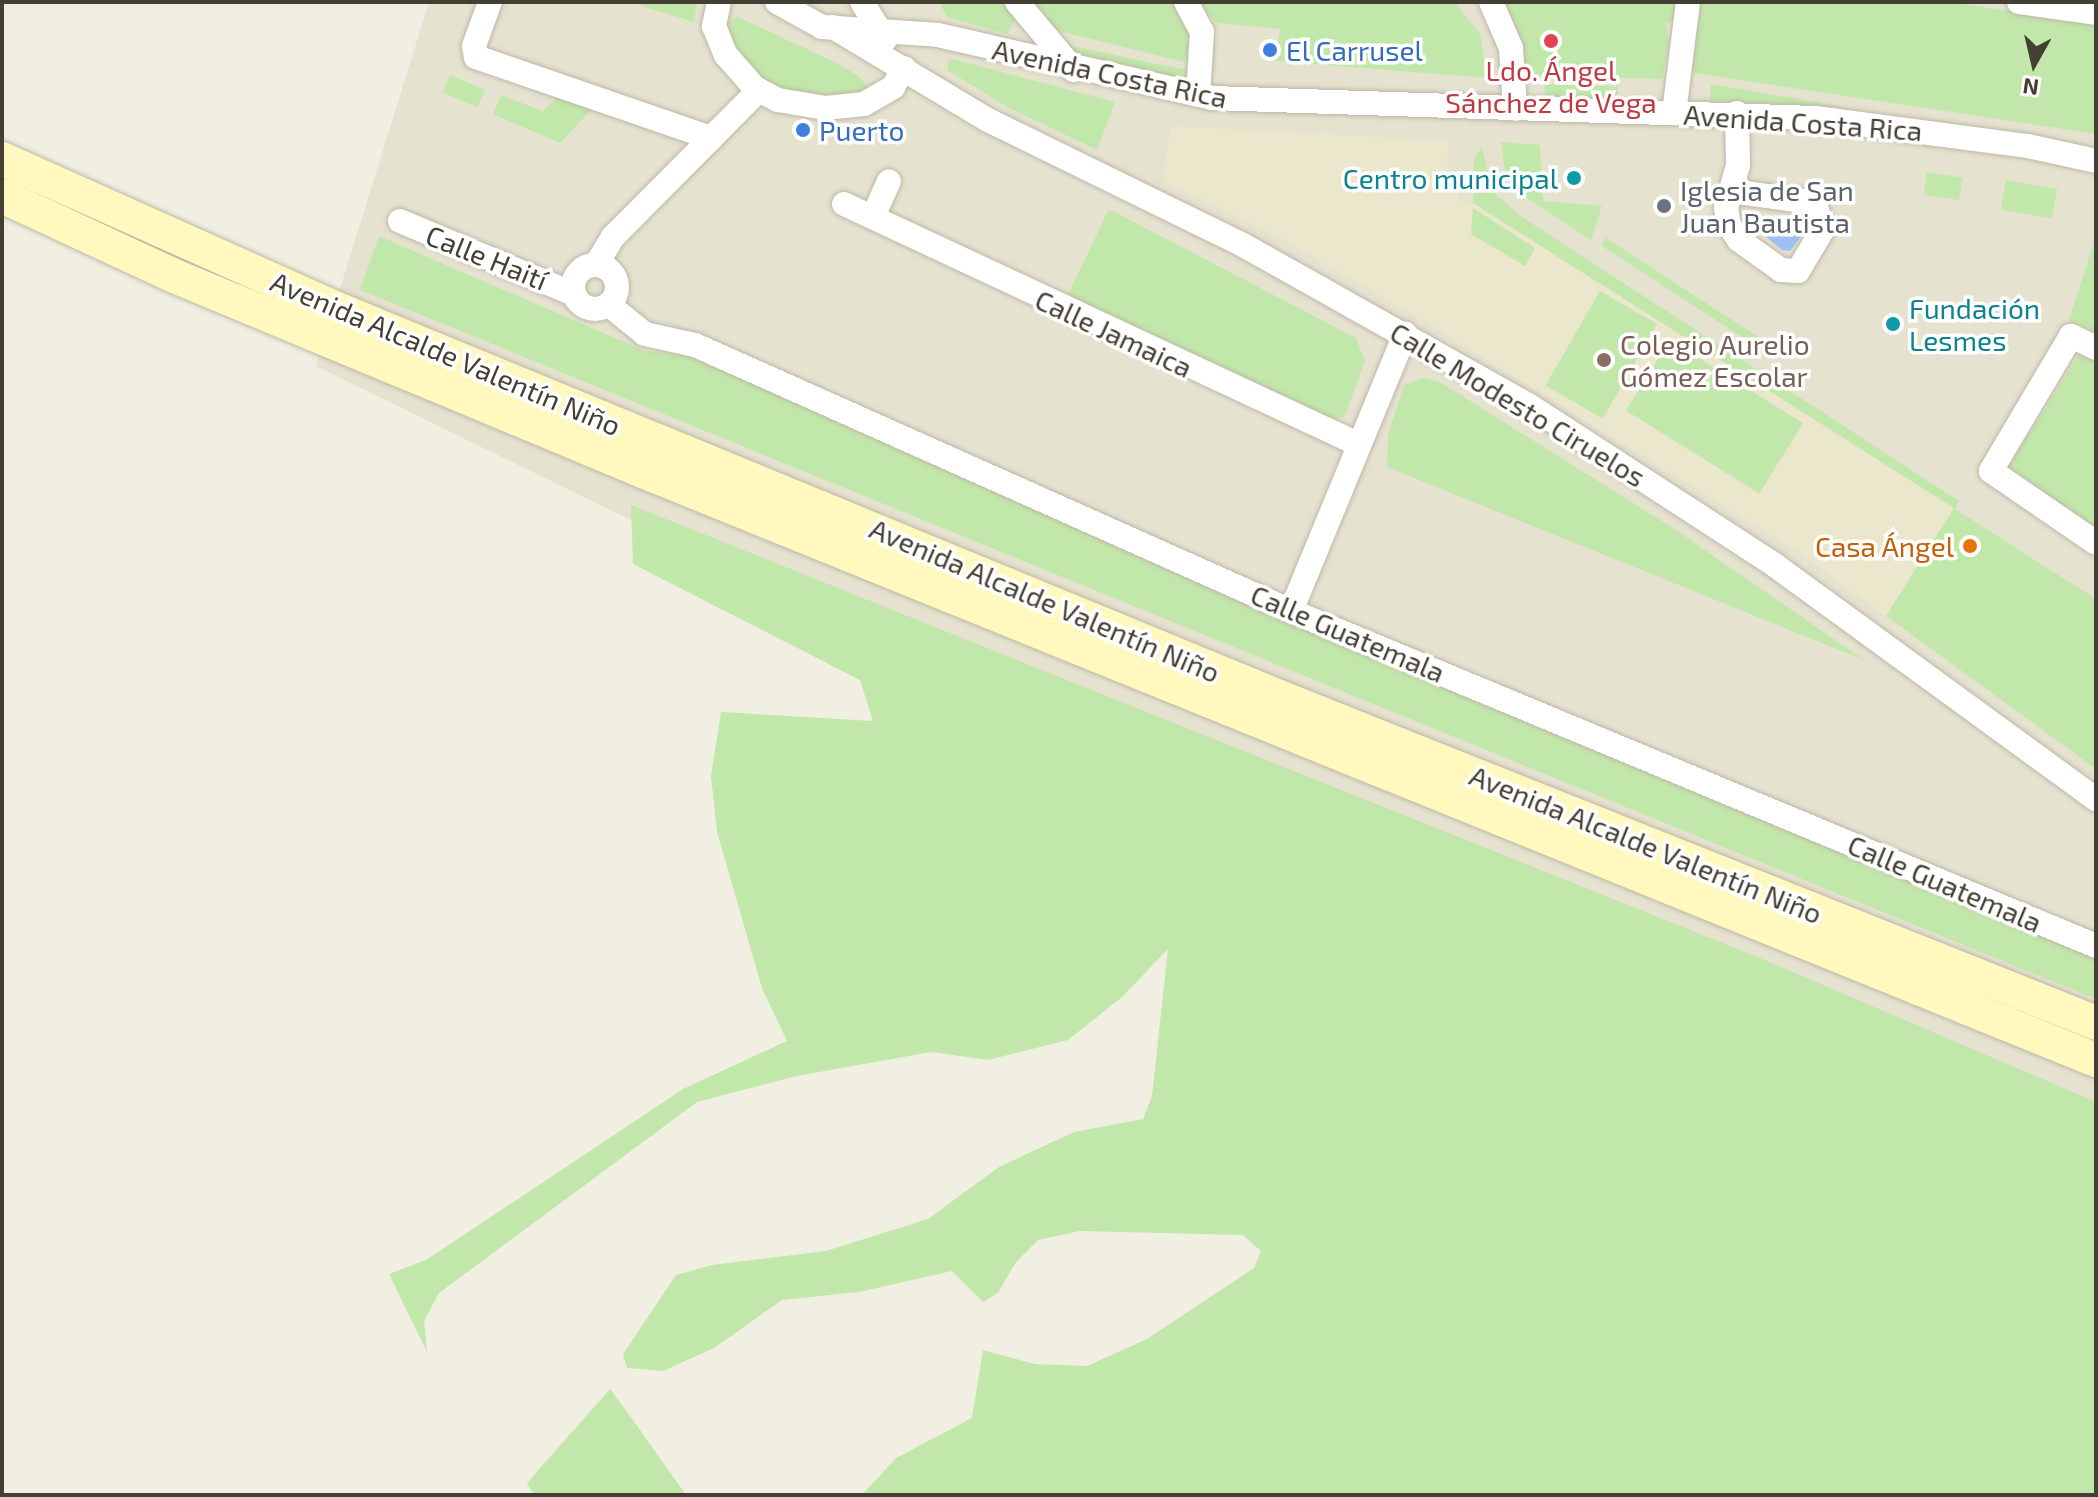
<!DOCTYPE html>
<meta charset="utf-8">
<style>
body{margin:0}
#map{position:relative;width:2098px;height:1497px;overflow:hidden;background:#f1efe2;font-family:"Exo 2",sans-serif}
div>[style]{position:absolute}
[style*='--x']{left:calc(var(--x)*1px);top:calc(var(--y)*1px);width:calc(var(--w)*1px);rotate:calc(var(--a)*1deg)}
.residential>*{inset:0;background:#e6e2d0}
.education>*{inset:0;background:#ebe7cc}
.green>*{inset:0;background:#c2e7aa;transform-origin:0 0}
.water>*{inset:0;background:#9dc1f0}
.roads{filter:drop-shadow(0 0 2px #bdb8a5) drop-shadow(0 0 2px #bdb8a5)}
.street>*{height:24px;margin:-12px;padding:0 12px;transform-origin:12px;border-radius:12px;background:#fff}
.street>.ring{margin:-12px;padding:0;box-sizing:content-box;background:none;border:24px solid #fff;border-radius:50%}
.secondary>*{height:34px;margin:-17px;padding:0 17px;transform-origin:17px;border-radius:17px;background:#fff9bf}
.dots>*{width:22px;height:22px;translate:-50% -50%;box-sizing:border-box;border:4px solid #fff;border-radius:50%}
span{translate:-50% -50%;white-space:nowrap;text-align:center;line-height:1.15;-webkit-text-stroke:7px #fff;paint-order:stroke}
.shop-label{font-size:28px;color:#366cbe}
.left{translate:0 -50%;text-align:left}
.health-label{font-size:28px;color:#be3a42}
.street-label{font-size:28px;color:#433f33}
.culture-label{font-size:28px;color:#0d838f}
.right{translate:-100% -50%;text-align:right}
.worship-label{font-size:28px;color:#5b616d}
.education-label{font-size:28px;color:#785e54}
.food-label{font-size:28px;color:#c56008}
.frame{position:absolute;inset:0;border:4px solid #433f33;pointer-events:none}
.north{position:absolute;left:1994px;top:24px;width:80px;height:80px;-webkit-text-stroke:6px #fff;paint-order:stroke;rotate:188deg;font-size:22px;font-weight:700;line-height:32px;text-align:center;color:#433f33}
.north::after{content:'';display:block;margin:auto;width:28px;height:36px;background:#433f33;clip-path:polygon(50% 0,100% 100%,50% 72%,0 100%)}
</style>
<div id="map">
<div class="residential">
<i style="clip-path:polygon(429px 2px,2096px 2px,2096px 1109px,876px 640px,316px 366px)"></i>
</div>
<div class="education">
<i style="clip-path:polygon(1171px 126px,1448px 141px,1446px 187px,1457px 189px,1457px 201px,1473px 203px,1955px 509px,1886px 616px,1796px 550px,1444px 333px,1285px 240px,1163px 180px)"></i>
</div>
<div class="green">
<i style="clip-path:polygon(629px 2px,697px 2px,694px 22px)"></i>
<i style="clip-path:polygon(939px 2px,1003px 2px,1017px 18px,1007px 34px,947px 17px)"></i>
<i style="clip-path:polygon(1029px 2px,1177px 2px,1188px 14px,1193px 64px,1054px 30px)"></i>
<i style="clip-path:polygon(1198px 2px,1455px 2px,1480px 34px,1488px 78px,1276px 61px,1280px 29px,1216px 23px)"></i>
<i style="clip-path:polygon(1504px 2px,1676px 2px,1674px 19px,1666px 24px,1669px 42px,1662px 79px,1521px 75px)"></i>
<i style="clip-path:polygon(1699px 2px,1950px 2px,2096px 24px,2096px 134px,1688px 72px)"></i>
<i style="clip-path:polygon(738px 17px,841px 65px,861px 78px,868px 89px,838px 101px,776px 91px,732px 53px,726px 22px)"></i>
<i style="clip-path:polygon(1067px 45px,1191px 71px,1186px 84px,1079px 59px)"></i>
<i style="clip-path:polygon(949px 58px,1115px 102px,1097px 150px,1009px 108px,947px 70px)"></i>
<i style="left:450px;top:75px;width:38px;height:19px;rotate:23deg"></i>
<i style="left:1545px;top:84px;width:73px;height:13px;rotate:2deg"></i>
<i style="clip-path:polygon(1711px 84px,1844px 107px,1709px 101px)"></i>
<i style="clip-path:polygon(501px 95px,543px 111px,558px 97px,592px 109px,560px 143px,493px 114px)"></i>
<i style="clip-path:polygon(1501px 142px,1540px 145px,1543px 201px,1602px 206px,1591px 240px,1522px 195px,1505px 171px)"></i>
<i style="clip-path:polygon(1482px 147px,1493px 192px,1522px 217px,1959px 501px,1955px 509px,2096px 599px,2096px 769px,1886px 616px,1954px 508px,1473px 203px,1474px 159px)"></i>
<i style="left:1927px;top:172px;width:36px;height:23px;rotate:9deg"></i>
<i style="left:2006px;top:180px;width:52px;height:30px;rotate:10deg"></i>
<i style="clip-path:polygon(1473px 208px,1535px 248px,1525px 266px,1471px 234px)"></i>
<i style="clip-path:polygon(1109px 209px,1356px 338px,1365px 361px,1345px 416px,1333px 420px,1065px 301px)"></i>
<i style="clip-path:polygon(379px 236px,645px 351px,691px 356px,1602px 753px,2096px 958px,2096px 999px,360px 290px)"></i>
<i style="clip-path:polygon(2096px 236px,2096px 332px,2069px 320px)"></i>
<i style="left:1606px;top:238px;width:190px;height:9px;rotate:33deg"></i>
<i style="left:1600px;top:291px;width:66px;height:109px;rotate:30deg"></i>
<i style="left:1670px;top:340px;width:157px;height:83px;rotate:32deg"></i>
<i style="clip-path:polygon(2079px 355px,2096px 362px,2096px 531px,2007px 469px)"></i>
<i style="clip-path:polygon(1424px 378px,1440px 382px,1673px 528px,1864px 660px,1387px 467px,1388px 435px,1404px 385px)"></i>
<i style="clip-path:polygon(631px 505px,1755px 956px,2096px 1102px,2096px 1495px,862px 1495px,896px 1458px,972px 1418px,983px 1350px,1035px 1364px,1087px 1366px,1147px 1339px,1254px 1268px,1261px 1251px,1243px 1235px,1080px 1231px,1038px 1240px,1016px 1262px,998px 1293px,983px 1302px,952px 1271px,859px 1292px,782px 1300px,714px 1348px,663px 1371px,627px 1368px,623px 1354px,676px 1275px,712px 1265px,826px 1251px,928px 1219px,999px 1167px,1074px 1132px,1143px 1119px,1152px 1096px,1168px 949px,1122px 997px,1068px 1040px,988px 1060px,931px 1052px,797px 1076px,697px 1102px,439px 1293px,424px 1321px,427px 1352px,389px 1274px,426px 1260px,683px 1089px,787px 1041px,762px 988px,717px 832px,711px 776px,721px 712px,873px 721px,860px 680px,633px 564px)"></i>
<i style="clip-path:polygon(610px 1389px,633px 1420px,686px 1495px,534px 1495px,527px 1483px)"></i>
</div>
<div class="water">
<i style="clip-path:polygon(1761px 217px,1798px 223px,1803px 234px,1790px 251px,1782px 250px,1755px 228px)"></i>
</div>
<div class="roads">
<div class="street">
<i style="--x:490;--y:2;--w:47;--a:110"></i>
<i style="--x:474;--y:46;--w:11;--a:80"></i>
<i style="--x:476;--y:57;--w:249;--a:19"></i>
<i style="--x:719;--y:2;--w:25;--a:102"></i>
<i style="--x:714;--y:26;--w:31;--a:68"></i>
<i style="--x:726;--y:55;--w:44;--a:48.7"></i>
<i style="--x:755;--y:88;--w:26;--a:28"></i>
<i style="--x:778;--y:100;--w:49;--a:9.5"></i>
<i style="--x:826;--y:108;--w:38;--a:-6"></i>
<i style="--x:864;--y:104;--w:34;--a:-30"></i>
<i style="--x:893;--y:87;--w:22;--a:-60"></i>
<i style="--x:777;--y:2;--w:51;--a:29.1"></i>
<i style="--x:822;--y:27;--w:116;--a:3.9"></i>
<i style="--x:938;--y:35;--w:281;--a:12.9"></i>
<i style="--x:1212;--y:98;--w:603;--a:1.9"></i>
<i style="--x:1815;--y:118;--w:215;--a:7.5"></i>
<i style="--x:2028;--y:146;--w:70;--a:12.4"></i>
<i style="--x:862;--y:2;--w:44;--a:58.1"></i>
<i style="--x:1017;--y:2;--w:89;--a:50"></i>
<i style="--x:1186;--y:2;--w:34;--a:62"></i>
<i style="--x:1202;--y:32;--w:63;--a:93.6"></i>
<i style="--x:1491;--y:2;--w:50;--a:66.5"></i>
<i style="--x:1511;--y:48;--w:61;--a:86.2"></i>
<i style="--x:2019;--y:2;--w:78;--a:8.1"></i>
<i style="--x:833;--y:27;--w:181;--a:31"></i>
<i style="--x:988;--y:120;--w:284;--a:26.1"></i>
<i style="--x:1243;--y:245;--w:329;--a:29.3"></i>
<i style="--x:1530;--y:406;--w:293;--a:33"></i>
<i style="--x:1776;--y:566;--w:396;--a:36.1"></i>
<i style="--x:1674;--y:113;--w:112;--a:-82.8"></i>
<i style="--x:1731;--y:191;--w:74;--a:7.8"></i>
<i style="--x:1804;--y:201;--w:13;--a:27"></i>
<i style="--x:1816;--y:207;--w:23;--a:72"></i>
<i style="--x:1823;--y:229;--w:49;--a:120.8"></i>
<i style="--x:1798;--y:271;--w:17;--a:-177"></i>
<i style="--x:1781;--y:270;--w:52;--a:-144.5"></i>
<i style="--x:1739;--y:240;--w:18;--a:-124"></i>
<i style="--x:1729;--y:225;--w:17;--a:-100"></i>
<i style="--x:1726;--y:208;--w:45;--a:-74.4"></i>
<i style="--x:1738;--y:165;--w:52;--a:-91.1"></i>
<i style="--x:844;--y:204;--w:567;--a:25.03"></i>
<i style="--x:873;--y:217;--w:39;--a:-66"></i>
<i style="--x:400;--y:221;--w:189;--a:22.8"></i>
<i class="ring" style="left:573px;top:265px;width:20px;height:20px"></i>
<i style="--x:596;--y:265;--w:33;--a:-59"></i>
<i style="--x:613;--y:237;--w:207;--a:-45.2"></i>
<i style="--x:609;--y:305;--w:46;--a:38.9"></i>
<i style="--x:645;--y:334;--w:51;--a:12.4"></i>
<i style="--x:695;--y:345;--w:653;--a:24.05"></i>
<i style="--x:1291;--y:611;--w:872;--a:22.59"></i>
<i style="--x:2096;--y:348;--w:28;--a:-154"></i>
<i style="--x:2071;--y:336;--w:157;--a:120.7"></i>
<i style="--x:1991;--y:471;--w:127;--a:34.4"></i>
<i style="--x:1291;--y:611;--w:300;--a:-67.6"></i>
</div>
<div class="secondary">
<i style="--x:2;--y:159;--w:372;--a:24.1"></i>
<i style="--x:342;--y:311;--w:1017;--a:22.38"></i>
<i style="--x:1282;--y:698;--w:876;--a:21.76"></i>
<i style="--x:2;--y:196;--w:187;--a:24.9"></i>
<i style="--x:172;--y:275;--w:512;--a:22.61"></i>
<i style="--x:645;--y:472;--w:1566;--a:22.06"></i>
</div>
</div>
<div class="dots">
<i style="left:1551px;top:41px;background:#e0444e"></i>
<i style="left:1270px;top:50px;background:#3f7fe0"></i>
<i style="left:803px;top:130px;background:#3f7fe0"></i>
<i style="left:1574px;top:178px;background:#0f9aa8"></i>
<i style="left:1664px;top:206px;background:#6b7280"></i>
<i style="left:1893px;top:324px;background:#0f9aa8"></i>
<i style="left:1604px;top:360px;background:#8d6e63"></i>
<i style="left:1970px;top:546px;background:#e8710a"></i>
</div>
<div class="shop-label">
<span class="left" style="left:1286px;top:50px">El Carrusel</span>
<span class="left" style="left:819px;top:130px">Puerto</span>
</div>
<div class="health-label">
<span style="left:1551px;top:86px">Ldo. Ángel<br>Sánchez de Vega</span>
</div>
<div class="street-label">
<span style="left:1110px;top:73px;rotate:12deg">Avenida Costa Rica</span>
<span style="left:1803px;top:122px;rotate:4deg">Avenida Costa Rica</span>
<span style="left:487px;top:257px;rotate:22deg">Calle Haití</span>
<span style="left:1114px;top:333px;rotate:25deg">Calle Jamaica</span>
<span style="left:446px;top:353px;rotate:23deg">Avenida Alcalde Valentín Niño</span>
<span style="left:1518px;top:404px;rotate:31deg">Calle Modesto Ciruelos</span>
<span style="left:1045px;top:600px;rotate:23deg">Avenida Alcalde Valentín Niño</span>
<span style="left:1348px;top:633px;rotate:23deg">Calle Guatemala</span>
<span style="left:1646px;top:844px;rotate:22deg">Avenida Alcalde Valentín Niño</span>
<span style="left:1945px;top:883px;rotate:23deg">Calle Guatemala</span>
</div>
<div class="culture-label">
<span class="right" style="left:1558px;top:178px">Centro municipal</span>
<span class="left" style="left:1909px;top:324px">Fundación<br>Lesmes</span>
</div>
<div class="worship-label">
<span class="left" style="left:1680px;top:206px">Iglesia de San<br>Juan Bautista</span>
</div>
<div class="education-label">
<span class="left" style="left:1620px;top:360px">Colegio Aurelio<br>Gómez Escolar</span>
</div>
<div class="food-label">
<span class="right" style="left:1954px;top:546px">Casa Ángel</span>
</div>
<div class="frame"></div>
<div class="north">N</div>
</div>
